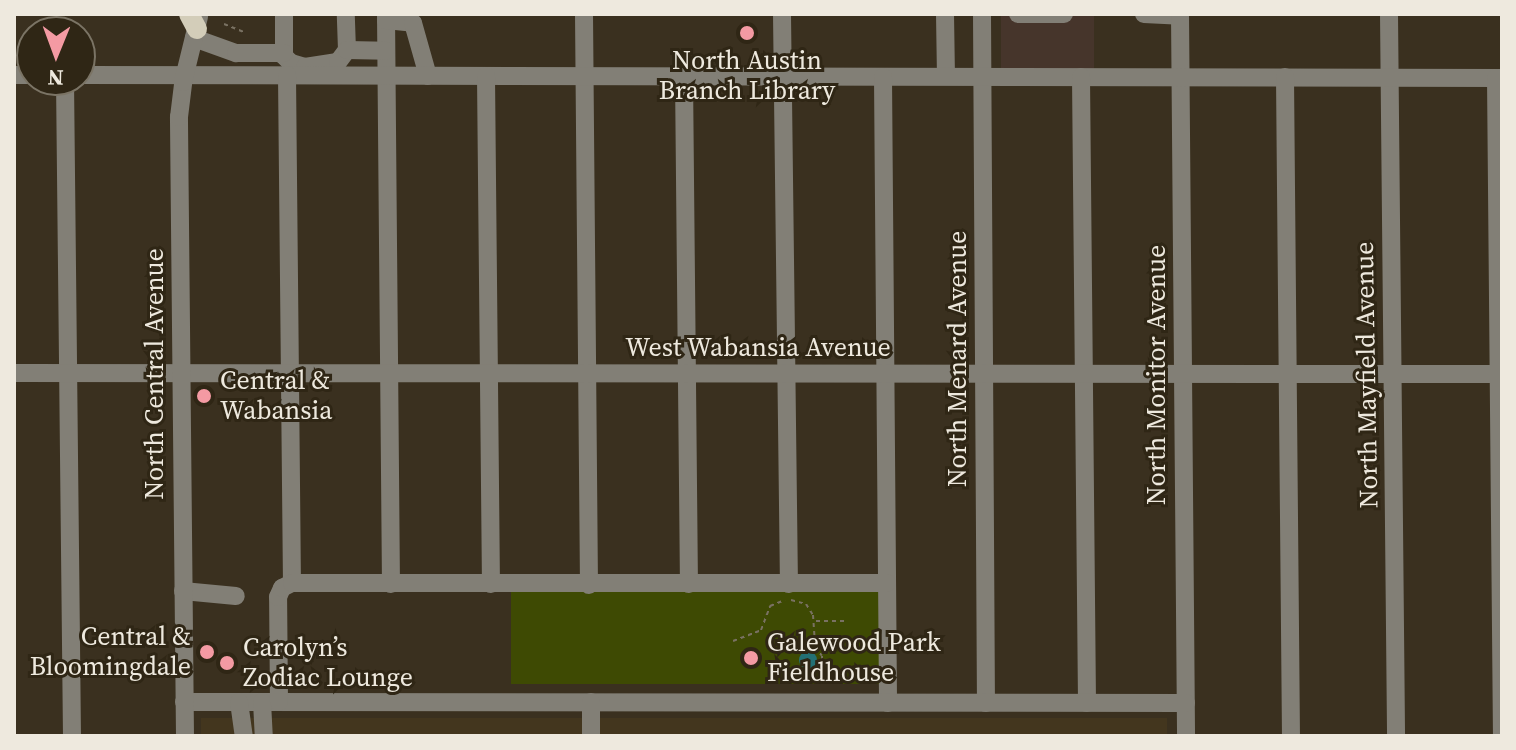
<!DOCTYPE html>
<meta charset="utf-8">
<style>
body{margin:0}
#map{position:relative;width:1516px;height:750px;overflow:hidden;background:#3a301f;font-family:"Source Serif 4",serif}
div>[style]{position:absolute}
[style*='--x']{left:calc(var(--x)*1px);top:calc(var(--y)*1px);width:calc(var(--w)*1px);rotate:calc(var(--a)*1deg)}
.commercial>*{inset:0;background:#46352b;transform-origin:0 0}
.built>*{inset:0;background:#43361e;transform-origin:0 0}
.green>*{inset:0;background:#3e4a03;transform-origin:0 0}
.water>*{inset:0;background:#237074}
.round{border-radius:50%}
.path>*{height:2px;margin-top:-1px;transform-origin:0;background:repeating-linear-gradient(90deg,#797162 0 4px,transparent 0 8px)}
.minor>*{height:18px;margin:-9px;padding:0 9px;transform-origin:9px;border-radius:9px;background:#827f76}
.major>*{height:20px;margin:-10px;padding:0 10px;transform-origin:10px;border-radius:10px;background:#d3cdb9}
.dots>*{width:22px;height:22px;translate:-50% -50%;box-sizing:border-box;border:4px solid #2f2615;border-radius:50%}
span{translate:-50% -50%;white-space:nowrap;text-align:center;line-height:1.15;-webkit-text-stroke:6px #2f2615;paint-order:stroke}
.poi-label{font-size:26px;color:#eee9de}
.left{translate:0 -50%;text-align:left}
.right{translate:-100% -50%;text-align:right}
.street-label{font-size:26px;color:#eee9de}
.frame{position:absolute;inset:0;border:16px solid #eee9de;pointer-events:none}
.north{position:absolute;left:16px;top:16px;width:80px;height:80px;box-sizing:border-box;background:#2f2615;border:2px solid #7b7465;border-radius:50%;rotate:181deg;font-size:22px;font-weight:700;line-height:32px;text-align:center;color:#eee9de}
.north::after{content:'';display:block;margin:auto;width:28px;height:36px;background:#f49aa3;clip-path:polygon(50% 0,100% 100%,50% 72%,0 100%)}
</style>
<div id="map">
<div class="commercial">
<i style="left:1001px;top:14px;width:93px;height:58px"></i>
</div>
<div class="built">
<i style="left:1167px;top:718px;width:18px;height:966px;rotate:90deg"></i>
</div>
<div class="green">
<i style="left:511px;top:589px;width:369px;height:95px"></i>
</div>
<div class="water">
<i class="round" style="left:799px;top:651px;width:18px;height:18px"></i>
</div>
<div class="path">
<i style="--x:224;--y:24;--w:22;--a:22"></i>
<i style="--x:791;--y:600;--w:16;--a:15"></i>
<i style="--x:806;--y:604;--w:13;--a:58"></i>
<i style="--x:813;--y:615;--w:32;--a:86"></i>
<i style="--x:815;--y:647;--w:11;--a:52"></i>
<i style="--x:822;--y:656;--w:29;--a:90"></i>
<i style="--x:816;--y:621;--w:32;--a:0"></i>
<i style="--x:733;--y:641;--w:30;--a:-21"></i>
<i style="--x:761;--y:630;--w:26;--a:-69"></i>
<i style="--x:770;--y:606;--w:16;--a:-22"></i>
</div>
<div class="minor">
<i style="--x:284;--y:14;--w:42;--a:90"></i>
<i style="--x:284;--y:56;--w:10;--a:45"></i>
<i style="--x:291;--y:63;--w:15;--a:16"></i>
<i style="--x:305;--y:67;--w:33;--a:-9"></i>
<i style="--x:338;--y:62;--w:15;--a:-53"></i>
<i style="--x:347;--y:50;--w:36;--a:-92"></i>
<i style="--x:386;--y:14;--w:570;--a:89.5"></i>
<i style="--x:584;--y:14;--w:571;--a:89.5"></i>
<i style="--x:782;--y:14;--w:570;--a:89.3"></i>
<i style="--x:945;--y:14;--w:62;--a:89.1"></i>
<i style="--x:982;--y:14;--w:689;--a:89.67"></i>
<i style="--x:1018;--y:14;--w:46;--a:0"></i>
<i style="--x:1144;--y:14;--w:36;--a:3"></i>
<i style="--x:1180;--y:14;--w:722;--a:89.52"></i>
<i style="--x:1389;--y:14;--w:722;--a:89.44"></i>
<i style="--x:386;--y:20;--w:27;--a:6"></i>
<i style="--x:413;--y:23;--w:55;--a:74.2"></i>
<i style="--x:194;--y:38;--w:45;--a:19.7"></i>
<i style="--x:236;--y:53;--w:48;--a:0"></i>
<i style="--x:347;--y:50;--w:39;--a:1"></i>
<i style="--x:14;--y:75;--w:18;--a:0"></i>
<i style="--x:80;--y:75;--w:1422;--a:0.12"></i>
<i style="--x:287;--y:75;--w:508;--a:89.44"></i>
<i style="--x:486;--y:76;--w:508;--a:89.44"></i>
<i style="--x:684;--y:76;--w:508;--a:89.44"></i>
<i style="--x:883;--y:77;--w:626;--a:89.54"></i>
<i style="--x:1081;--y:77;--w:626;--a:89.45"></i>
<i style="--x:1285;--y:77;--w:659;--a:89.48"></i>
<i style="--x:1496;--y:78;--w:658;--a:89.48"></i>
<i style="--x:65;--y:80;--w:656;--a:89.39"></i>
<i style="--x:14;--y:373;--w:1488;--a:0.04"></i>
<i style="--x:183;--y:591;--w:53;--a:5.4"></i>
<i style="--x:184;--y:702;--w:1002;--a:0.06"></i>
<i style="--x:239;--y:702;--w:34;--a:82"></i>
<i style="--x:262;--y:702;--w:34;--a:87"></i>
<i style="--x:279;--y:702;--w:105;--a:-90.5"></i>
<i style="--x:278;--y:597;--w:10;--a:-66"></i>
<i style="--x:282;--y:588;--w:11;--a:-27"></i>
<i style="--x:292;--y:583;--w:595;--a:0"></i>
<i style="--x:591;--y:702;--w:34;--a:90"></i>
<i style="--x:185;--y:736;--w:619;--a:-90.56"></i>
<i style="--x:179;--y:117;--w:35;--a:-83"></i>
<i style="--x:183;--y:82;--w:67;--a:-76.2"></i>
</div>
<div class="major">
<i style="--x:189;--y:14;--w:17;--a:62"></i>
</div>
<div class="dots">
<i style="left:747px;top:33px;background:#f49aa3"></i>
<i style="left:204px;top:396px;background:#f49aa3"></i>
<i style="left:207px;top:652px;background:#f49aa3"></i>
<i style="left:751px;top:658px;background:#f49aa3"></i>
<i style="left:227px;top:663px;background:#f49aa3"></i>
</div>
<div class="poi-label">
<span style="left:747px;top:76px">North Austin<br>Branch Library</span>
<span class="left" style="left:220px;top:396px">Central &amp;<br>Wabansia</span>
<span class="right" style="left:191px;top:652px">Central &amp;<br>Bloomingdale</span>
<span class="left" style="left:767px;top:658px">Galewood Park<br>Fieldhouse</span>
<span class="left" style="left:243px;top:663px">Carolyn’s<br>Zodiac Lounge</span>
</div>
<div class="street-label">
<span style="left:758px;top:348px">West Wabansia Avenue</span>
<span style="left:958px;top:359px;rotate:-90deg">North Menard Avenue</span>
<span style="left:155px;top:374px;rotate:-90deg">North Central Avenue</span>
<span style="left:1157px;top:375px;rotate:-90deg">North Monitor Avenue</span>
<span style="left:1367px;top:375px;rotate:-91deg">North Mayfield Avenue</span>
</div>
<div class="frame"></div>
<div class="north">N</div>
</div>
